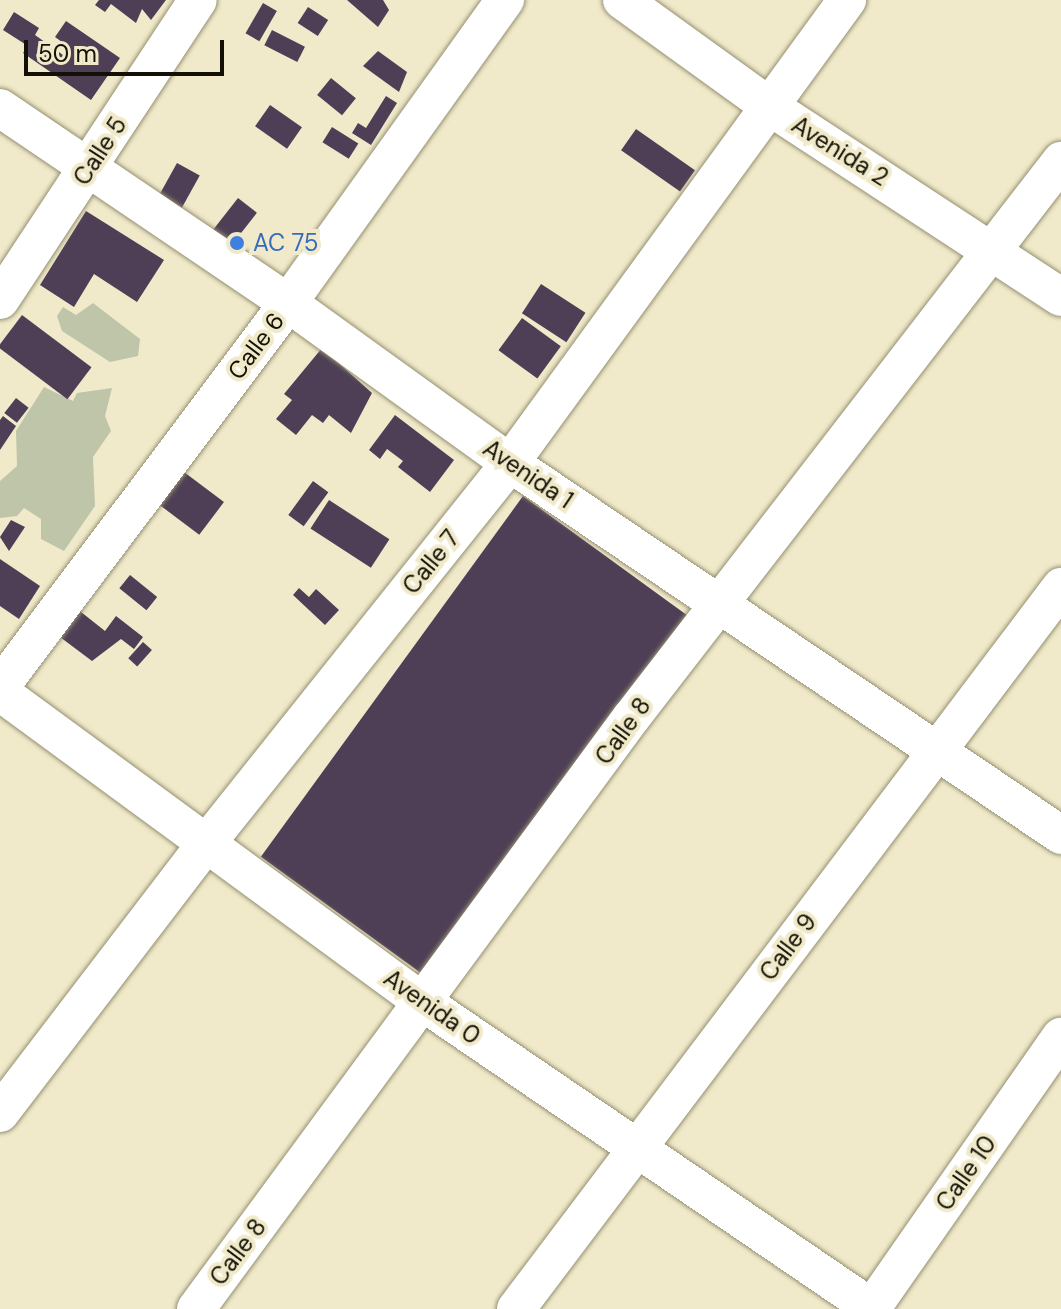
<!DOCTYPE html>
<style>
body{margin:0}
#map{position:relative;width:1061px;height:1309px;overflow:hidden;background:#f0eaca;font-family:"DM Sans",sans-serif}
div>[style]{position:absolute}
[style*='--x']{left:calc(var(--x)*1px);top:calc(var(--y)*1px);width:calc(var(--w)*1px);rotate:calc(var(--a)*1deg)}
.green>*{inset:0;background:#bfc5a9}
.building>*{inset:0;background:#4e3f56;transform-origin:0 0}
.roads{filter:drop-shadow(0 0 2px #959072) drop-shadow(0 0 2px #959072)}
.minor>*{height:38px;margin:-19px;padding:0 19px;transform-origin:19px;border-radius:19px;background:#fff}
.dots>*{width:22px;height:22px;translate:-50% -50%;box-sizing:border-box;border:4px solid #f0eaca;border-radius:50%}
span{translate:-50% -50%;white-space:nowrap;text-align:center;line-height:1.15;-webkit-text-stroke:8px #f0eaca;paint-order:stroke}
.street-label{font-size:24px;color:#131106}
.shop-label{font-size:24px;color:#366cbe}
.left{translate:0 -50%;text-align:left}
.scale{position:absolute;left:24px;top:40px;width:200px;height:36px;box-sizing:border-box;border:4px solid #131106;border-top:0;padding-left:10px;font-size:24px;line-height:28px;white-space:nowrap;color:#131106;-webkit-text-stroke:6px #f0eaca;paint-order:stroke}
</style>
<div id="map">
<div class="green">
<i style="clip-path:polygon(93px 303px,140px 339px,138px 356px,110px 362px,62px 331px,57px 316px,63px 307px,76px 315px)"></i>
<i style="clip-path:polygon(44px 387px,73px 401px,77px 393px,112px 388px,105px 416px,111px 431px,93px 457px,95px 506px,64px 551px,41px 539px,41px 519px,24px 508px,17px 516px,0 518px,0 481px,17px 466px,16px 431px)"></i>
</div>
<div class="building">
<i style="clip-path:polygon(99px 0,166px 0,151px 20px,142px 9px,136px 23px,111px 4px,105px 12px,95px 5px)"></i>
<i style="clip-path:polygon(347px 0,383px 0,389px 10px,378px 27px)"></i>
<i style="left:263px;top:3px;width:16px;height:35px;rotate:30deg"></i>
<i style="left:308px;top:7px;width:24px;height:19px;rotate:33deg"></i>
<i style="clip-path:polygon(14px 12px,39px 28px,35px 35px,63px 55px,69px 47px,55px 37px,66px 21px,120px 58px,91px 100px,23px 53px,28px 46px,3px 30px)"></i>
<i style="left:272px;top:30px;width:37px;height:17px;rotate:27deg"></i>
<i style="clip-path:polygon(378px 51px,407px 72px,399px 92px,363px 66px)"></i>
<i style="left:331px;top:78px;width:32px;height:22px;rotate:39deg"></i>
<i style="clip-path:polygon(386px 96px,397px 103px,371px 145px,352px 133px,358px 123px,366px 128px)"></i>
<i style="left:270px;top:105px;width:39px;height:26px;rotate:35deg"></i>
<i style="left:332px;top:127px;width:31px;height:18px;rotate:32deg"></i>
<i style="left:636px;top:129px;width:72px;height:26px;rotate:35deg"></i>
<i style="left:177px;top:163px;width:26px;height:38px;rotate:29deg"></i>
<i style="left:238px;top:198px;width:24px;height:41px;rotate:38deg"></i>
<i style="clip-path:polygon(86px 211px,164px 260px,137px 302px,94px 274px,74px 307px,40px 285px)"></i>
<i style="left:541px;top:284px;width:53px;height:35px;rotate:33deg"></i>
<i style="left:22px;top:315px;width:87px;height:40px;rotate:37deg"></i>
<i style="left:522px;top:318px;width:48px;height:40px;rotate:36deg"></i>
<i style="clip-path:polygon(322px 348px,372px 393px,351px 433px,329px 415px,323px 423px,312px 415px,296px 435px,276px 419px,292px 400px,284px 394px)"></i>
<i style="left:16px;top:398px;width:16px;height:19px;rotate:38deg"></i>
<i style="clip-path:polygon(395px 415px,454px 460px,430px 492px,398px 467px,403px 461px,387px 449px,380px 459px,369px 450px)"></i>
<i style="clip-path:polygon(3px 416px,16px 426px,0 450px,0 420px)"></i>
<i style="left:180px;top:469px;width:55px;height:41px;rotate:37deg"></i>
<i style="left:313px;top:481px;width:19px;height:42px;rotate:36deg"></i>
<i style="left:523px;top:496px;width:216px;height:446px;rotate:36deg"></i>
<i style="left:329px;top:500px;width:72px;height:34px;rotate:33deg"></i>
<i style="clip-path:polygon(11px 520px,25px 527px,9px 551px,0 537px)"></i>
<i style="clip-path:polygon(0 559px,40px 586px,19px 619px,0 606px)"></i>
<i style="left:130px;top:575px;width:35px;height:17px;rotate:39deg"></i>
<i style="clip-path:polygon(299px 588px,309px 597px,316px 589px,339px 610px,325px 625px,293px 595px)"></i>
<i style="clip-path:polygon(76px 608px,105px 631px,116px 616px,143px 637px,134px 649px,121px 639px,92px 661px,56px 634px)"></i>
<i style="left:143px;top:642px;width:12px;height:22px;rotate:42deg"></i>
</div>
<div class="roads">
<div class="minor">
<i style="--x:622;--y:0;--w:185;--a:35.8"></i>
<i style="--x:772;--y:108;--w:345;--a:33.2"></i>
<i style="--x:0;--y:108;--w:348;--a:34.1"></i>
<i style="--x:288;--y:303;--w:274;--a:35.8"></i>
<i style="--x:510;--y:463;--w:665;--a:34.02"></i>
<i style="--x:0;--y:300;--w:359;--a:-56.6"></i>
<i style="--x:0;--y:687;--w:480;--a:-53.1"></i>
<i style="--x:288;--y:303;--w:373;--a:-54.4"></i>
<i style="--x:0;--y:692;--w:526;--a:36.26"></i>
<i style="--x:424;--y:1003;--w:543;--a:34.27"></i>
<i style="--x:0;--y:1113;--w:339;--a:-52.6"></i>
<i style="--x:206;--y:844;--w:487;--a:-51.4"></i>
<i style="--x:510;--y:463;--w:573;--a:-53.95"></i>
<i style="--x:196;--y:1309;--w:734;--a:-53.65"></i>
<i style="--x:631;--y:718;--w:704;--a:-52.33"></i>
<i style="--x:516;--y:1309;--w:905;--a:-52.95"></i>
<i style="--x:871;--y:1309;--w:332;--a:-55.1"></i>
</div>
</div>
<div class="dots">
<i style="left:237px;top:243px;background:#3f7fe0"></i>
</div>
<div class="street-label">
<span style="left:100px;top:151px;rotate:-57deg">Calle 5</span>
<span style="left:840px;top:151px;rotate:32deg">Avenida 2</span>
<span style="left:256px;top:346px;rotate:-53deg">Calle 6</span>
<span style="left:528px;top:474px;rotate:34deg">Avenida 1</span>
<span style="left:431px;top:562px;rotate:-51deg">Calle 7</span>
<span style="left:623px;top:731px;rotate:-54deg">Calle 8</span>
<span style="left:788px;top:947px;rotate:-53deg">Calle 9</span>
<span style="left:432px;top:1007px;rotate:35deg">Avenida 0</span>
<span style="left:966px;top:1173px;rotate:-55deg">Calle 10</span>
<span style="left:238px;top:1252px;rotate:-53deg">Calle 8</span>
</div>
<div class="shop-label">
<span class="left" style="left:253px;top:243px">AC 75</span>
</div>
<div class="scale">50 m</div>
</div>
